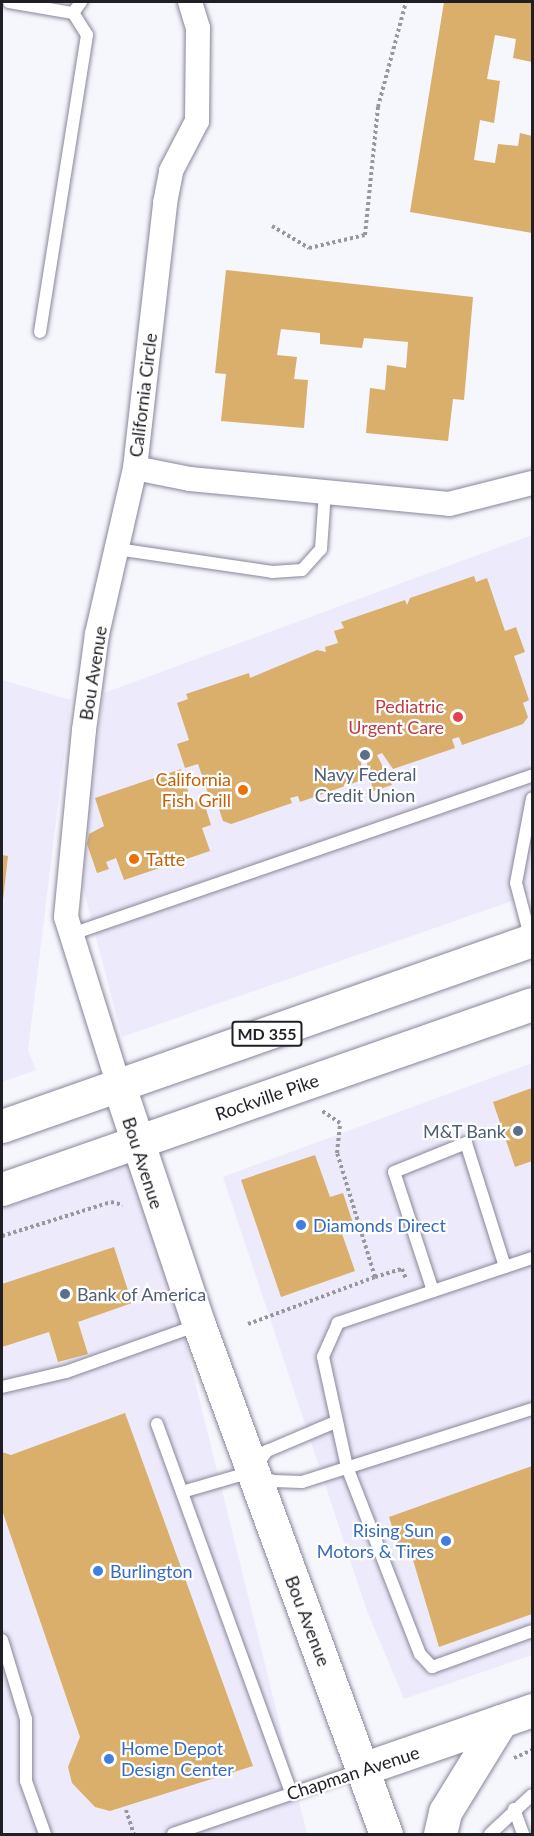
<!DOCTYPE html>
<style>
body{margin:0}
#map{position:relative;width:534px;height:1836px;overflow:hidden;background:#f6f6fd;font-family:Lato,sans-serif}
div>[style]{position:absolute}
[style*='--x']{left:calc(var(--x)*1px);top:calc(var(--y)*1px);width:calc(var(--w)*1px);rotate:calc(var(--a)*1deg)}
.built>*{inset:0;background:#edebfb}
.building>*{inset:0;background:#daae6b}
.path>*{height:4px;margin-top:-2px;transform-origin:0;background:repeating-linear-gradient(90deg,#97979e 0 3px,transparent 0 6px)}
.roads{filter:drop-shadow(0 0 2px #888698) drop-shadow(0 0 2px #888698)}
.lane>*{height:12px;margin:-6px;padding:0 6px;transform-origin:6px;border-radius:6px;background:#fff}
.street>*{height:24px;margin:-12px;padding:0 12px;transform-origin:12px;border-radius:12px;background:#fff}
.secondary>*{height:33px;margin:-16.5px;padding:0 16.5px;transform-origin:16.5px;border-radius:16.5px;background:#fff}
.primary>*{height:33px;margin:-16.5px;padding:0 16.5px;transform-origin:16.5px;border-radius:16.5px;background:#fff}
.dots>*{width:16px;height:16px;translate:-50% -50%;box-sizing:border-box;border:3px solid #fff;border-radius:50%}
span{translate:-50% -50%;white-space:nowrap;text-align:center;line-height:1.15;-webkit-text-stroke:4.5px #fff;paint-order:stroke}
.shield-label span{padding:2px 4px;background:#fff;border:2px solid;border-radius:4px;-webkit-text-stroke-width:0}
.shield-label{font-size:16px;color:#201f26;font-weight:700}
.street-label{font-size:18px;color:#201f26}
.health-label{font-size:18px;color:#be3a42}
.right{translate:-100% -50%;text-align:right}
.service-label{font-size:18px;color:#4e5e75}
.left{translate:0 -50%;text-align:left}
.food-label{font-size:18px;color:#c56008}
.shop-label{font-size:18px;color:#366cbe}
.frame{position:absolute;inset:0;border:3px solid #201f26;pointer-events:none}
</style>
<div id="map">
<div class="built">
<i style="clip-path:polygon(532px 535px,532px 894px,122px 1037px,78px 869px,104px 693px)"></i>
<i style="clip-path:polygon(2px 680px,71px 700px,28px 1050px,36px 1070px,2px 1082px)"></i>
<i style="clip-path:polygon(532px 1063px,532px 1655px,404px 1699px,367px 1611px,223px 1177px)"></i>
<i style="clip-path:polygon(136px 1143px,307px 1834px,2px 1834px,2px 1189px)"></i>
</div>
<div class="building">
<i style="clip-path:polygon(444px 2px,532px 2px,532px 62px,513px 58px,516px 39px,495px 35px,487px 79px,500px 81px,494px 123px,480px 120px,474px 160px,495px 163px,498px 144px,518px 146px,520px 133px,532px 136px,532px 233px,410px 212px)"></i>
<i style="clip-path:polygon(226px 270px,473px 297px,464px 400px,453px 399px,448px 441px,366px 433px,370px 388px,385px 390px,387px 365px,406px 368px,408px 342px,364px 338px,362px 348px,320px 344px,320px 333px,281px 329px,277px 355px,297px 357px,294px 379px,308px 380px,304px 428px,221px 421px,226px 374px,215px 373px)"></i>
<i style="clip-path:polygon(474px 576px,476px 582px,487px 578px,505px 631px,516px 627px,525px 652px,514px 656px,529px 700px,523px 703px,528px 717px,523px 724px,462px 745px,459px 737px,452px 739px,455px 748px,393px 769px,382px 753px,377px 755px,392px 785px,373px 791px,366px 759px,361px 760px,362px 780px,300px 802px,298px 796px,290px 798px,292px 803px,231px 824px,223px 821px,218px 806px,213px 808px,198px 764px,185px 768px,177px 744px,189px 740px,177px 703px,188px 699px,186px 694px,249px 673px,250px 678px,317px 650px,326px 652px,325px 647px,338px 643px,334px 631px,344px 628px,341px 622px,405px 600px,407px 605px,410px 598px)"></i>
<i style="clip-path:polygon(181px 769px,192px 803px,203px 799px,211px 825px,202px 828px,210px 851px,124px 880px,116px 858px,106px 862px,109px 869px,97px 873px,87px 844px,89px 834px,104px 826px,95px 798px)"></i>
<i style="clip-path:polygon(2px 855px,8px 856px,3px 900px,2px 900px)"></i>
<i style="clip-path:polygon(532px 1088px,532px 1161px,515px 1167px,493px 1102px)"></i>
<i style="clip-path:polygon(315px 1155px,330px 1197px,343px 1193px,353px 1223px,340px 1228px,355px 1271px,281px 1297px,241px 1180px)"></i>
<i style="clip-path:polygon(114px 1247px,132px 1303px,78px 1322px,88px 1354px,58px 1362px,49px 1332px,2px 1347px,2px 1284px)"></i>
<i style="clip-path:polygon(125px 1413px,253px 1766px,110px 1811px,95px 1807px,72px 1783px,68px 1767px,80px 1737px,2px 1510px,2px 1452px,11px 1455px)"></i>
<i style="clip-path:polygon(532px 1466px,532px 1614px,439px 1647px,410px 1550px,400px 1551px,389px 1517px)"></i>
</div>
<div class="path">
<i style="--x:272;--y:226;--w:43;--a:30.7"></i>
<i style="--x:309;--y:248;--w:57;--a:-13.1"></i>
<i style="--x:365;--y:235;--w:129;--a:-84.2"></i>
<i style="--x:378;--y:107;--w:109;--a:-75.1"></i>
<i style="--x:2;--y:1236;--w:114;--a:-17.3"></i>
<i style="--x:111;--y:1202;--w:12;--a:14"></i>
<i style="--x:375;--y:1277;--w:28;--a:-17"></i>
<i style="--x:402;--y:1269;--w:11;--a:68"></i>
<i style="--x:248;--y:1324;--w:135;--a:-20.3"></i>
<i style="--x:375;--y:1277;--w:130;--a:-107"></i>
<i style="--x:337;--y:1153;--w:30;--a:-84"></i>
<i style="--x:340;--y:1123;--w:23;--a:-146"></i>
<i style="--x:514;--y:1758;--w:20;--a:-24"></i>
<i style="--x:126;--y:1810;--w:25;--a:72"></i>
</div>
<div class="roads">
<div class="lane">
<i style="--x:9;--y:2;--w:65;--a:9.8"></i>
<i style="--x:73;--y:13;--w:14;--a:-54"></i>
<i style="--x:40;--y:332;--w:301;--a:-81"></i>
<i style="--x:87;--y:35;--w:26;--a:-122"></i>
<i style="--x:117;--y:549;--w:157;--a:8.4"></i>
<i style="--x:272;--y:572;--w:30;--a:-4"></i>
<i style="--x:302;--y:570;--w:28;--a:-48"></i>
<i style="--x:321;--y:549;--w:57;--a:-86"></i>
<i style="--x:69;--y:935;--w:490;--a:-19"></i>
<i style="--x:531;--y:940;--w:59;--a:-104.7"></i>
<i style="--x:516;--y:883;--w:86;--a:-79.3"></i>
<i style="--x:532;--y:1258;--w:205;--a:161.5"></i>
<i style="--x:338;--y:1323;--w:37;--a:114"></i>
<i style="--x:323;--y:1357;--w:113;--a:77.7"></i>
<i style="--x:347;--y:1467;--w:201;--a:68.7"></i>
<i style="--x:420;--y:1654;--w:18;--a:47"></i>
<i style="--x:432;--y:1667;--w:106;--a:-19.8"></i>
<i style="--x:433;--y:1291;--w:125;--a:-108.1"></i>
<i style="--x:394;--y:1172;--w:78;--a:-21.9"></i>
<i style="--x:466;--y:1143;--w:130;--a:72.5"></i>
<i style="--x:2;--y:1387;--w:66;--a:-13.2"></i>
<i style="--x:66;--y:1372;--w:140;--a:-19.6"></i>
<i style="--x:157;--y:1424;--w:392;--a:70"></i>
<i style="--x:256;--y:1466;--w:19;--a:-54"></i>
<i style="--x:267;--y:1451;--w:72;--a:-23"></i>
<i style="--x:182;--y:1492;--w:72;--a:-16.2"></i>
<i style="--x:251;--y:1472;--w:24;--a:22"></i>
<i style="--x:273;--y:1481;--w:29;--a:2"></i>
<i style="--x:302;--y:1482;--w:241;--a:-17.6"></i>
<i style="--x:2;--y:1640;--w:83;--a:73.1"></i>
<i style="--x:26;--y:1719;--w:62;--a:90"></i>
<i style="--x:26;--y:1781;--w:56;--a:70.3"></i>
<i style="--x:514;--y:1809;--w:27;--a:70"></i>
<i style="--x:173;--y:1834;--w:199;--a:-18.8"></i>
<i style="--x:490;--y:1834;--w:57;--a:-42.9"></i>
</div>
<div class="street">
<i style="--x:135;--y:468;--w:56;--a:11.3"></i>
<i style="--x:190;--y:479;--w:260;--a:5.5"></i>
<i style="--x:449;--y:504;--w:86;--a:-14.2"></i>
<i style="--x:119;--y:1086;--w:177;--a:-107.4"></i>
<i style="--x:66;--y:917;--w:188;--a:-84.5"></i>
<i style="--x:84;--y:730;--w:97;--a:-82.3"></i>
<i style="--x:97;--y:634;--w:170;--a:-77.1"></i>
<i style="--x:135;--y:468;--w:267;--a:-83.5"></i>
<i style="--x:165;--y:203;--w:33;--a:-79"></i>
<i style="--x:171;--y:171;--w:56;--a:-62.5"></i>
<i style="--x:197;--y:121;--w:93;--a:-89.4"></i>
<i style="--x:198;--y:28;--w:27;--a:-107"></i>
</div>
<div class="secondary">
<i style="--x:119;--y:1086;--w:252;--a:71.5"></i>
<i style="--x:199;--y:1325;--w:542;--a:69.83"></i>
<i style="--x:362;--y:1769;--w:180;--a:-19.1"></i>
<i style="--x:440;--y:1834;--w:23;--a:-77"></i>
<i style="--x:445;--y:1812;--w:107;--a:-58.4"></i>
</div>
<div class="primary">
<i style="--x:2;--y:1126;--w:562;--a:-19.34"></i>
<i style="--x:2;--y:1189;--w:561;--a:-19.24"></i>
</div>
</div>
<div class="dots">
<i style="left:458px;top:717px;background:#e0444e"></i>
<i style="left:365px;top:755px;background:#5c6f8a"></i>
<i style="left:243px;top:790px;background:#e8710a"></i>
<i style="left:134px;top:859px;background:#e8710a"></i>
<i style="left:518px;top:1131px;background:#5c6f8a"></i>
<i style="left:301px;top:1225px;background:#3f7fe0"></i>
<i style="left:65px;top:1294px;background:#5c6f8a"></i>
<i style="left:446px;top:1541px;background:#3f7fe0"></i>
<i style="left:98px;top:1571px;background:#3f7fe0"></i>
<i style="left:109px;top:1759px;background:#3f7fe0"></i>
</div>
<div class="shield-label">
<span style="left:267px;top:1034px">MD 355</span>
</div>
<div class="street-label">
<span style="left:143px;top:395px;rotate:-83deg">California Circle</span>
<span style="left:93px;top:673px;rotate:-81deg">Bou Avenue</span>
<span style="left:267px;top:1097px;rotate:-19deg">Rockville Pike</span>
<span style="left:143px;top:1163px;rotate:72deg">Bou Avenue</span>
<span style="left:308px;top:1621px;rotate:69deg">Bou Avenue</span>
<span style="left:353px;top:1773px;rotate:-18deg">Chapman Avenue</span>
</div>
<div class="health-label">
<span class="right" style="left:444px;top:717px">Pediatric<br>Urgent Care</span>
</div>
<div class="service-label">
<span style="left:365px;top:785px">Navy Federal<br>Credit Union</span>
<span class="right" style="left:506px;top:1131px">M&amp;T Bank</span>
<span class="left" style="left:77px;top:1294px">Bank of America</span>
</div>
<div class="food-label">
<span class="right" style="left:231px;top:790px">California<br>Fish Grill</span>
<span class="left" style="left:146px;top:859px">Tatte</span>
</div>
<div class="shop-label">
<span class="left" style="left:313px;top:1225px">Diamonds Direct</span>
<span class="right" style="left:434px;top:1541px">Rising Sun<br>Motors &amp; Tires</span>
<span class="left" style="left:110px;top:1571px">Burlington</span>
<span class="left" style="left:121px;top:1759px">Home Depot<br>Design Center</span>
</div>
<div class="frame"></div>
</div>
